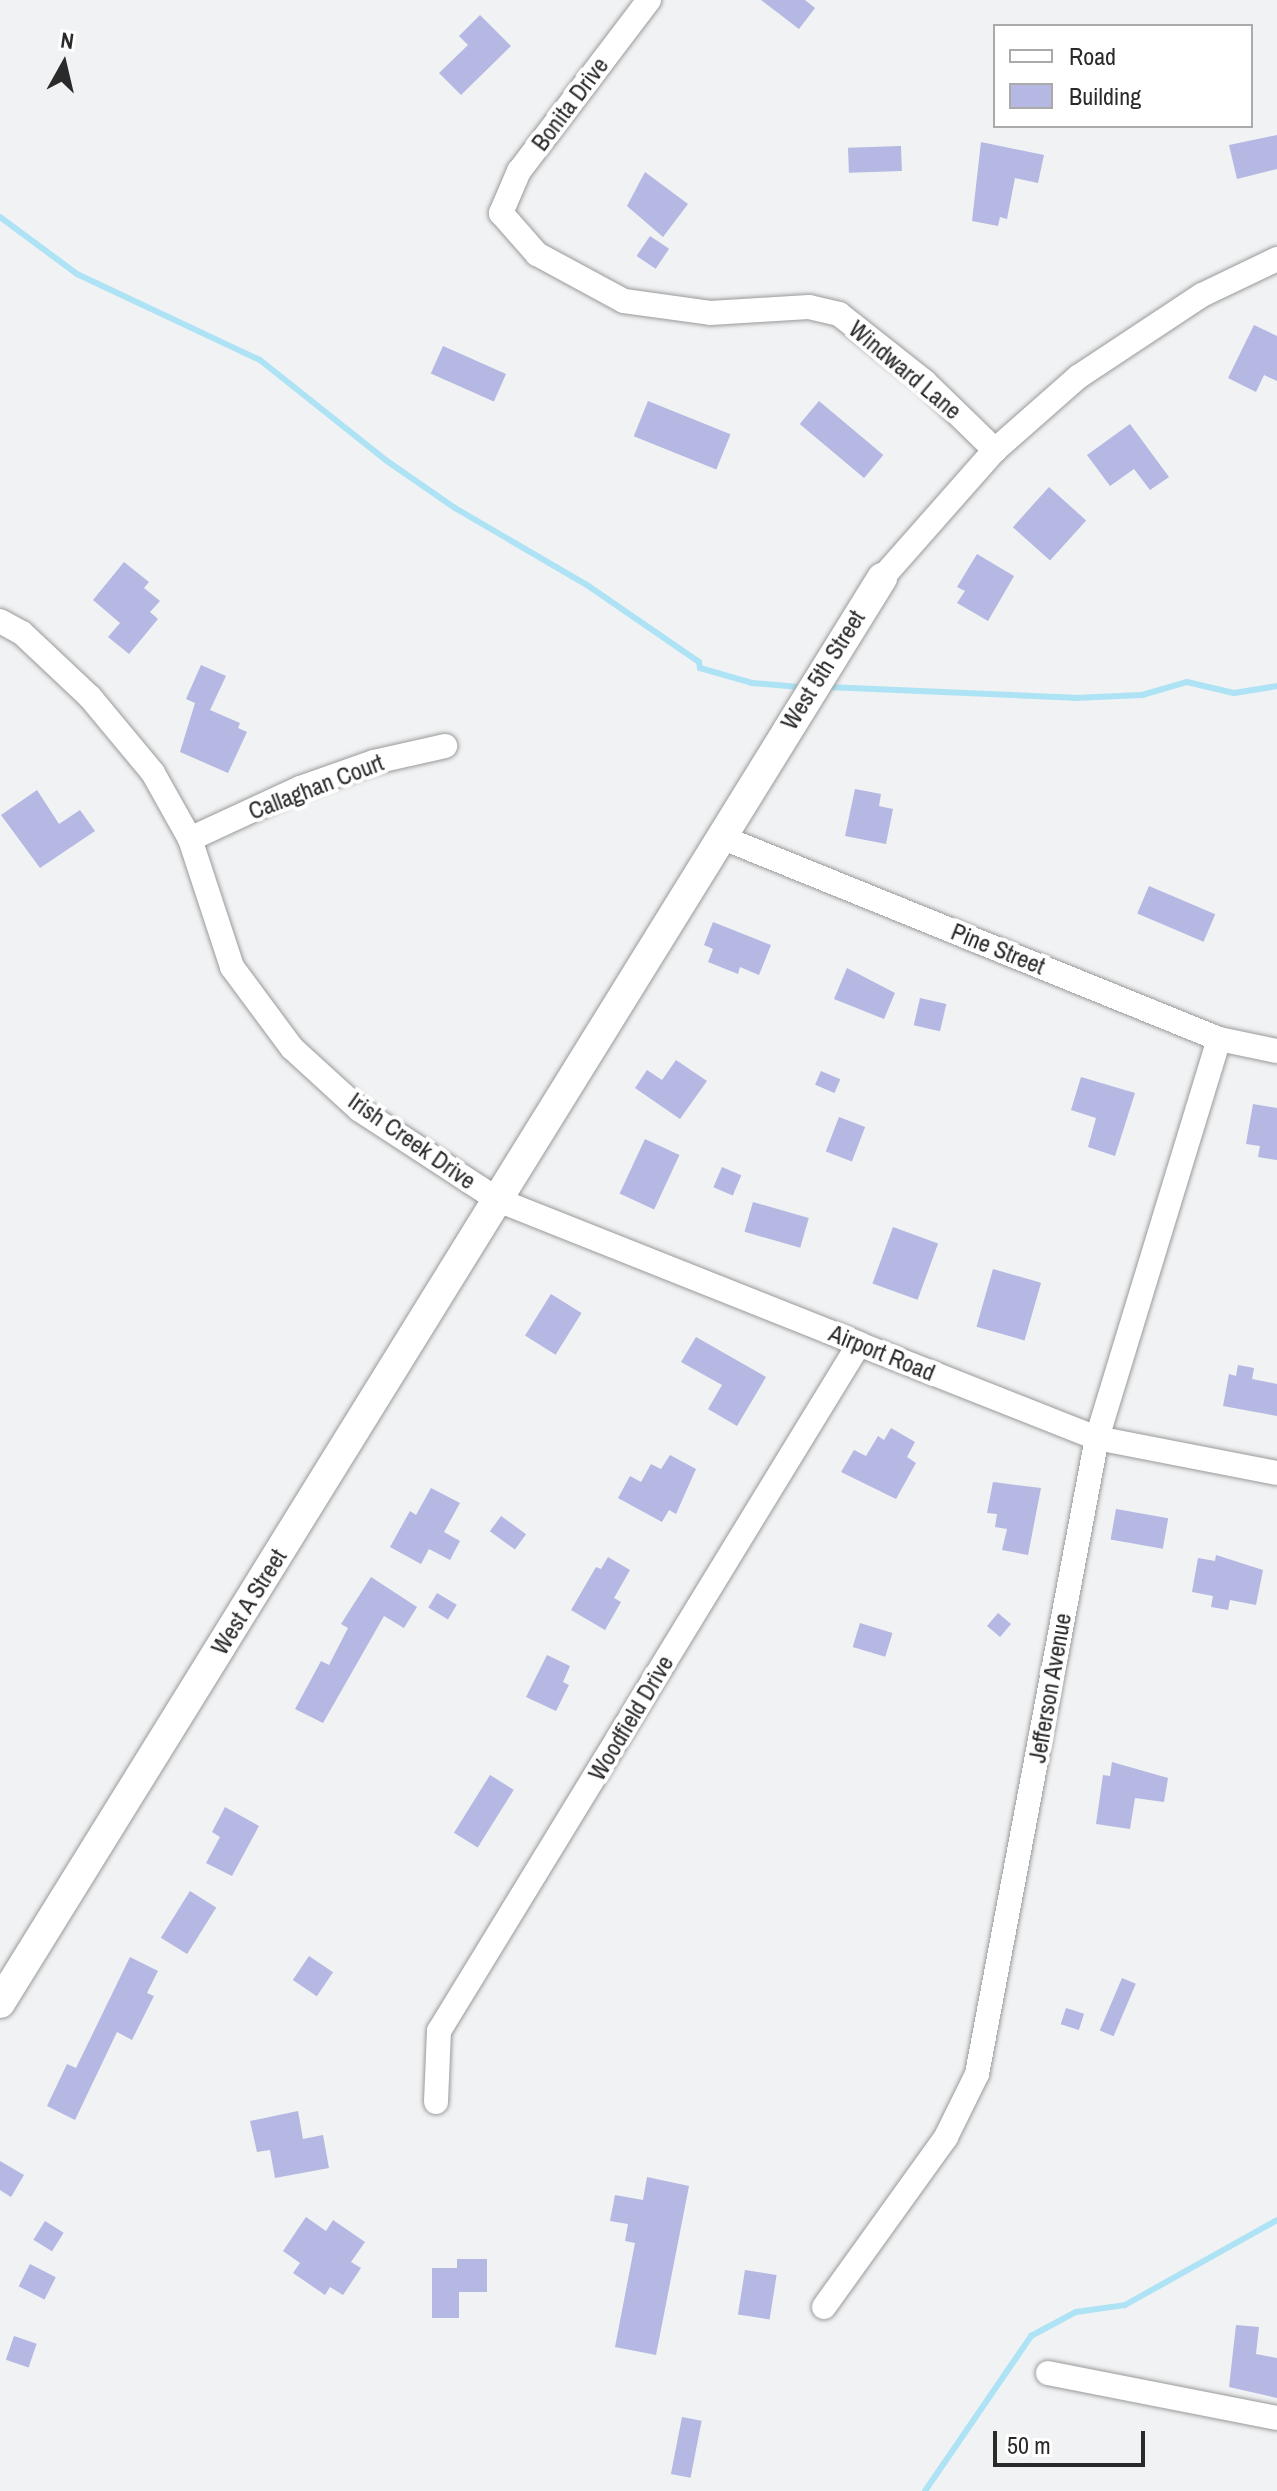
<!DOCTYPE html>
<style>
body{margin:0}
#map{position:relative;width:1277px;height:2491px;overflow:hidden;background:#f1f2f3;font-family:"Archivo Narrow",sans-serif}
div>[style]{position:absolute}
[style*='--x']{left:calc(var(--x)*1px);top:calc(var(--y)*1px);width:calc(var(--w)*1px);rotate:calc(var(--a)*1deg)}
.stream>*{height:6px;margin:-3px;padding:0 3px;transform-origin:3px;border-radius:3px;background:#ade3f5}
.building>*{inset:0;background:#b4b8e2;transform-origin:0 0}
.roads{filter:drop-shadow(0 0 2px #9a9a9b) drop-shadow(0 0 2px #9a9a9b)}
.minor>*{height:24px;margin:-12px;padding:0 12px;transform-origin:12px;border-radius:12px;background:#fff}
.tertiary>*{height:30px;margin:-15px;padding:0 15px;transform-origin:15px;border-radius:15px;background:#fff}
span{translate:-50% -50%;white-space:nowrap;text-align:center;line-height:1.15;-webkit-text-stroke:8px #fff;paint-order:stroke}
.street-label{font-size:24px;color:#2a2a2b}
.legend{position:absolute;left:993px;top:24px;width:260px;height:104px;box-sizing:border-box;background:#fff;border:2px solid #aaa;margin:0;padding:10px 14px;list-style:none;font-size:24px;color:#2a2a2b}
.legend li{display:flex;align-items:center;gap:16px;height:40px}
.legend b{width:40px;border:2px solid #aaa}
.north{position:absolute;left:24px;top:24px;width:80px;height:80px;-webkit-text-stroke:6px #fff;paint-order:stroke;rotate:8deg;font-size:22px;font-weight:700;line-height:32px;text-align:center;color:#2a2a2b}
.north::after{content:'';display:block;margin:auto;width:28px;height:36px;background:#2a2a2b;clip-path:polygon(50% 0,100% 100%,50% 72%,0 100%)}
.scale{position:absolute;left:993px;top:2431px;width:152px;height:36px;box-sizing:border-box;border:4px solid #2a2a2b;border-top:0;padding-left:10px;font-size:24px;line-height:28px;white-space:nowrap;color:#2a2a2b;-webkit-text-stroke:6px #fff;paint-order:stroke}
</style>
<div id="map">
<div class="stream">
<i style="--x:0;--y:217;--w:96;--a:36.5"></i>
<i style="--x:77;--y:274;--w:202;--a:25.2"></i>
<i style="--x:260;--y:360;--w:162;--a:38.5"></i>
<i style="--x:387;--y:461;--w:83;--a:34.7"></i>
<i style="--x:455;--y:508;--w:153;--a:30.3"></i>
<i style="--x:587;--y:585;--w:136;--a:34.5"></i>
<i style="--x:699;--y:662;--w:6;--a:81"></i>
<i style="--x:700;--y:668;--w:54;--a:16.1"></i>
<i style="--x:752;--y:683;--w:48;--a:4.8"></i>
<i style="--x:827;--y:687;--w:247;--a:2.5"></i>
<i style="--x:1074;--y:698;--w:68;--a:-2.5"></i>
<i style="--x:1142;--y:695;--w:47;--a:-16.1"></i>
<i style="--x:1187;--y:682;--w:48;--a:13.2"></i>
<i style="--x:1234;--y:693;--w:44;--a:-9.2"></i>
<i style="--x:925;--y:2491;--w:188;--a:-55.6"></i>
<i style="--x:1031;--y:2336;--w:51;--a:-28.1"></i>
<i style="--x:1076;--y:2312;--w:49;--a:-8.1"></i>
<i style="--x:1125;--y:2305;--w:174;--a:-29.2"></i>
</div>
<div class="building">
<i style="clip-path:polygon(761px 0,805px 0,815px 8px,799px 29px)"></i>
<i style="clip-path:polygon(480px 15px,511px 46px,461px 95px,439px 73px,468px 45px,459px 36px)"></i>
<i style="clip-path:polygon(1277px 135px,1277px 169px,1237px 179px,1229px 145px)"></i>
<i style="clip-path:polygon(981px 142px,1044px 155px,1038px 183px,1015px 178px,1007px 219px,1000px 217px,998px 226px,972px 221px)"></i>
<i style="left:901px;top:146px;width:25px;height:53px;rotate:88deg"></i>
<i style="clip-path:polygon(645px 172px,688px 204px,663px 237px,627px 206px)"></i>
<i style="left:650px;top:236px;width:23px;height:24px;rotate:34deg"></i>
<i style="clip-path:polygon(1254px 325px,1277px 336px,1277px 381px,1264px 375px,1256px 392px,1228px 378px)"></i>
<i style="left:443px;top:346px;width:69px;height:30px;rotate:24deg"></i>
<i style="left:648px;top:401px;width:89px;height:38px;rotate:22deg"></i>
<i style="left:819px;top:401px;width:84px;height:30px;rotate:40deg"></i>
<i style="clip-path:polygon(1130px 424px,1169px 477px,1150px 490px,1134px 469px,1110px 486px,1087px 455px)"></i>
<i style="left:1049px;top:487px;width:50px;height:54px;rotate:42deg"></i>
<i style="clip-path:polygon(977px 554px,1014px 576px,988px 621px,957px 603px,965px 591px,957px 587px)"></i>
<i style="clip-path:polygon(124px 562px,149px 582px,144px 588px,160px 601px,150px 612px,158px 619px,129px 654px,108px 637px,120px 623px,93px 600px)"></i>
<i style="clip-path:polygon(201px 665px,226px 676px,210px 710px,240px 723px,238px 728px,247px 732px,228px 773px,180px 752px,195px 703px,186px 699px)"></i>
<i style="clip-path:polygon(855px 789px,881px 794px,879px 806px,893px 809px,886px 844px,845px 836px)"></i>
<i style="clip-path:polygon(37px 790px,59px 824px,80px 810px,95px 831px,40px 868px,1px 815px)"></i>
<i style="left:1149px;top:886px;width:72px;height:30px;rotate:23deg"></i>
<i style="clip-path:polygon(713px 922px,771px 945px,759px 975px,740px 967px,738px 974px,708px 962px,713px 949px,704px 945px)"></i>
<i style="clip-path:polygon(847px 968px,895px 993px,884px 1019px,834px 999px)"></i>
<i style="left:920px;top:998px;width:27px;height:28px;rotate:13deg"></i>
<i style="clip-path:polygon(676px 1060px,707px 1081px,680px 1119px,635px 1088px,647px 1070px,662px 1080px)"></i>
<i style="left:821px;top:1071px;width:21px;height:15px;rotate:23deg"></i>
<i style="clip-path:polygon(1081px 1077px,1135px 1093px,1115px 1156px,1088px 1147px,1096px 1118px,1071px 1110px)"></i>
<i style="clip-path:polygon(1253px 1104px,1277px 1108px,1277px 1160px,1258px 1157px,1260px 1146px,1246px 1144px)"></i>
<i style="left:839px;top:1117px;width:28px;height:37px;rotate:21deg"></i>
<i style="left:645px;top:1139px;width:38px;height:60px;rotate:25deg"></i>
<i style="left:722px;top:1167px;width:21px;height:22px;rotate:23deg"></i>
<i style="left:753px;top:1202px;width:58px;height:31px;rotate:16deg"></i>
<i style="left:893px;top:1227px;width:48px;height:60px;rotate:20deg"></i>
<i style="left:993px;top:1269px;width:50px;height:60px;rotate:16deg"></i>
<i style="left:551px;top:1294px;width:36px;height:49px;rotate:32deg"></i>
<i style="clip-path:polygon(696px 1337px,766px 1377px,737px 1426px,708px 1409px,722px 1385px,681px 1362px)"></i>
<i style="clip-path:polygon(1238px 1365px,1254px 1368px,1252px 1379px,1277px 1384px,1277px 1416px,1223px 1406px,1229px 1374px,1236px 1376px)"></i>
<i style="clip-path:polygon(891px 1428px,915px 1442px,907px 1457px,916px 1463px,896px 1499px,841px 1472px,854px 1450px,866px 1456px,878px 1436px,884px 1440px)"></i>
<i style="clip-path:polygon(670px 1455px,696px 1469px,676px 1514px,669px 1510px,662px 1522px,618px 1498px,630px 1476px,641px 1482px,651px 1464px,661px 1469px)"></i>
<i style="clip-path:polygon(993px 1482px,1041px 1488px,1028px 1555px,1002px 1550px,1007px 1529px,995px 1527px,997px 1514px,987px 1513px)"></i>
<i style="clip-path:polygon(431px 1488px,460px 1503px,444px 1532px,460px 1541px,450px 1560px,429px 1549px,421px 1564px,390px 1547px,410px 1511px,416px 1515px)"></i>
<i style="left:1116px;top:1509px;width:53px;height:31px;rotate:10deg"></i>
<i style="left:501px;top:1516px;width:31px;height:19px;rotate:36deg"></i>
<i style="clip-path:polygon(1216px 1555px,1263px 1570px,1256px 1605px,1230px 1600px,1228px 1610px,1211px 1607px,1213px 1596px,1192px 1592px,1198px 1558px,1215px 1561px)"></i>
<i style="clip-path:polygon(608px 1557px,630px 1570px,614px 1598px,621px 1602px,605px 1630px,571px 1610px,596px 1567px,601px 1569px)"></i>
<i style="clip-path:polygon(371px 1577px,417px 1607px,404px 1628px,384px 1616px,323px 1723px,295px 1709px,321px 1661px,329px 1665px,348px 1628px,341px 1624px)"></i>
<i style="left:437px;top:1593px;width:23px;height:17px;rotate:31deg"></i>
<i style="left:998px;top:1613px;width:17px;height:17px;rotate:40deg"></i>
<i style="left:860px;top:1623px;width:34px;height:25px;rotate:17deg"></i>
<i style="clip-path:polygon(547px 1655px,570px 1666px,563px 1682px,569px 1685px,556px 1711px,526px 1697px)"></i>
<i style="clip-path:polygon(1112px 1762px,1168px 1778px,1164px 1802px,1135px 1798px,1130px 1829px,1096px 1824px,1103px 1775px,1110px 1776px)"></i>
<i style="left:490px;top:1775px;width:28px;height:68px;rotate:32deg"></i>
<i style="clip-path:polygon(225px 1807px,259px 1826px,232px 1876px,206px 1863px,220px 1837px,212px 1832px)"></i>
<i style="left:190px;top:1891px;width:31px;height:55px;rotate:32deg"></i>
<i style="left:309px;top:1956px;width:29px;height:29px;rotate:34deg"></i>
<i style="clip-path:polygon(130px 1957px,158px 1971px,147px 1993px,154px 1996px,132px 2040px,117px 2032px,75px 2120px,47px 2106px,67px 2064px,76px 2068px)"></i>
<i style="left:1122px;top:1978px;width:15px;height:57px;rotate:23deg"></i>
<i style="left:1066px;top:2008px;width:19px;height:17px;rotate:18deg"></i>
<i style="clip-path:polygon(298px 2111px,303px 2139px,323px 2135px,329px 2168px,275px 2178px,270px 2150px,257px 2152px,250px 2121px)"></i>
<i style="clip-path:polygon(0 2161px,24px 2175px,11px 2197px,0 2190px)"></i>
<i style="clip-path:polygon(647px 2177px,689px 2186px,656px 2355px,615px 2347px,635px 2243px,625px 2241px,628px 2224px,610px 2221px,615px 2195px,643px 2200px)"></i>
<i style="clip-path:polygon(306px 2217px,326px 2231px,333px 2220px,365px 2242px,351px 2262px,361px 2268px,343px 2295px,330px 2287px,325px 2295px,293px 2273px,300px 2263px,283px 2251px)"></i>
<i style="left:45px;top:2221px;width:22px;height:22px;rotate:32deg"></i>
<i style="clip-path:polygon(457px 2259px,487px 2259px,487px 2292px,459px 2292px,459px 2318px,432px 2318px,432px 2268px,457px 2268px)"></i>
<i style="left:30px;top:2264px;width:29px;height:25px;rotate:27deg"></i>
<i style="left:745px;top:2270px;width:32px;height:45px;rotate:9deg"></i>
<i style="clip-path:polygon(1236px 2325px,1259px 2327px,1256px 2354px,1277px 2358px,1277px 2398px,1229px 2387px)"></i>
<i style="left:14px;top:2336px;width:24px;height:25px;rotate:19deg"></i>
<i style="left:682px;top:2417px;width:20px;height:58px;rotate:11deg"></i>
</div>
<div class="roads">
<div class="minor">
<i style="--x:649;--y:0;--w:215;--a:127.2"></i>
<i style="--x:519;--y:171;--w:46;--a:113.2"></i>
<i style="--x:501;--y:213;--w:55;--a:48.7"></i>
<i style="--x:537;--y:254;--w:99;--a:28.4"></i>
<i style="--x:624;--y:301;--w:87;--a:7.9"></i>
<i style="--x:710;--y:313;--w:99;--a:-3.5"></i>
<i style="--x:809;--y:307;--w:31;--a:13"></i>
<i style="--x:839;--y:314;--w:110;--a:38.3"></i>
<i style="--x:925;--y:382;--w:98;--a:44.2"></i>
<i style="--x:882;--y:578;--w:171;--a:-48.6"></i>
<i style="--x:995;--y:450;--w:111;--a:-41.3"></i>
<i style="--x:1078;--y:377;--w:149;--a:-33.5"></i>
<i style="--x:1202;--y:295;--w:83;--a:-25.6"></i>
<i style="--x:0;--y:621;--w:25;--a:29"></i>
<i style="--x:22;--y:633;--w:93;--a:43.3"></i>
<i style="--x:90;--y:697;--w:99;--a:50.3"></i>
<i style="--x:153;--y:773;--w:76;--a:60.7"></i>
<i style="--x:190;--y:839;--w:135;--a:71.8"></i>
<i style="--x:232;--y:967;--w:101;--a:53.5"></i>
<i style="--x:292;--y:1048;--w:92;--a:42.4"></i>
<i style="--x:360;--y:1110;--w:165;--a:33.1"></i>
<i style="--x:498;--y:1200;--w:389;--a:21.7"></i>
<i style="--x:859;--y:1344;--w:256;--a:21.6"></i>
<i style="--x:1097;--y:1438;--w:183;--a:11"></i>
<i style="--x:721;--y:837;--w:537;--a:22.08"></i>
<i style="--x:1219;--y:1039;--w:59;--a:11.7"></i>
<i style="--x:190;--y:839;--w:121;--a:-24.9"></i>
<i style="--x:300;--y:788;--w:78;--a:-19.4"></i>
<i style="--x:374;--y:762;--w:73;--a:-12.7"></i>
<i style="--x:436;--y:2102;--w:71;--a:-87.6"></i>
<i style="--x:439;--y:2031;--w:805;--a:-58.56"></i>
<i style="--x:824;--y:2307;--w:209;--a:-54.3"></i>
<i style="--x:946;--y:2137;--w:70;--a:-63.8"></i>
<i style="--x:977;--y:2074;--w:647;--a:-79.32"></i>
<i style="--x:1097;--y:1438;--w:417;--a:-73"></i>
<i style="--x:1048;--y:2373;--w:233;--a:11.1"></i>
</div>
<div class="tertiary">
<i style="--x:0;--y:2003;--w:1676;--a:-58.24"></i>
</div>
</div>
<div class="street-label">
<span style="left:570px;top:104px;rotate:-53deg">Bonita Drive</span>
<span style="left:905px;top:370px;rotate:40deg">Windward Lane</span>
<span style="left:823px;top:670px;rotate:-58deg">West 5th Street</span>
<span style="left:316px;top:787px;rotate:-21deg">Callaghan Court</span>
<span style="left:998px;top:949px;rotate:22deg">Pine Street</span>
<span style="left:412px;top:1141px;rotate:35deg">Irish Creek Drive</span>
<span style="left:882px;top:1353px;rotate:22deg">Airport Road</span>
<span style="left:249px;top:1602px;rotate:-58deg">West A Street</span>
<span style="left:1050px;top:1688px;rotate:-80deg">Jefferson Avenue</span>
<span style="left:631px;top:1718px;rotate:-59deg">Woodfield Drive</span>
</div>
<ul class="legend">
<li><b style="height:10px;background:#fff"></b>Road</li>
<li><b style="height:22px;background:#b4b8e2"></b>Building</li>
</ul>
<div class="north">N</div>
<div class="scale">50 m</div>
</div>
